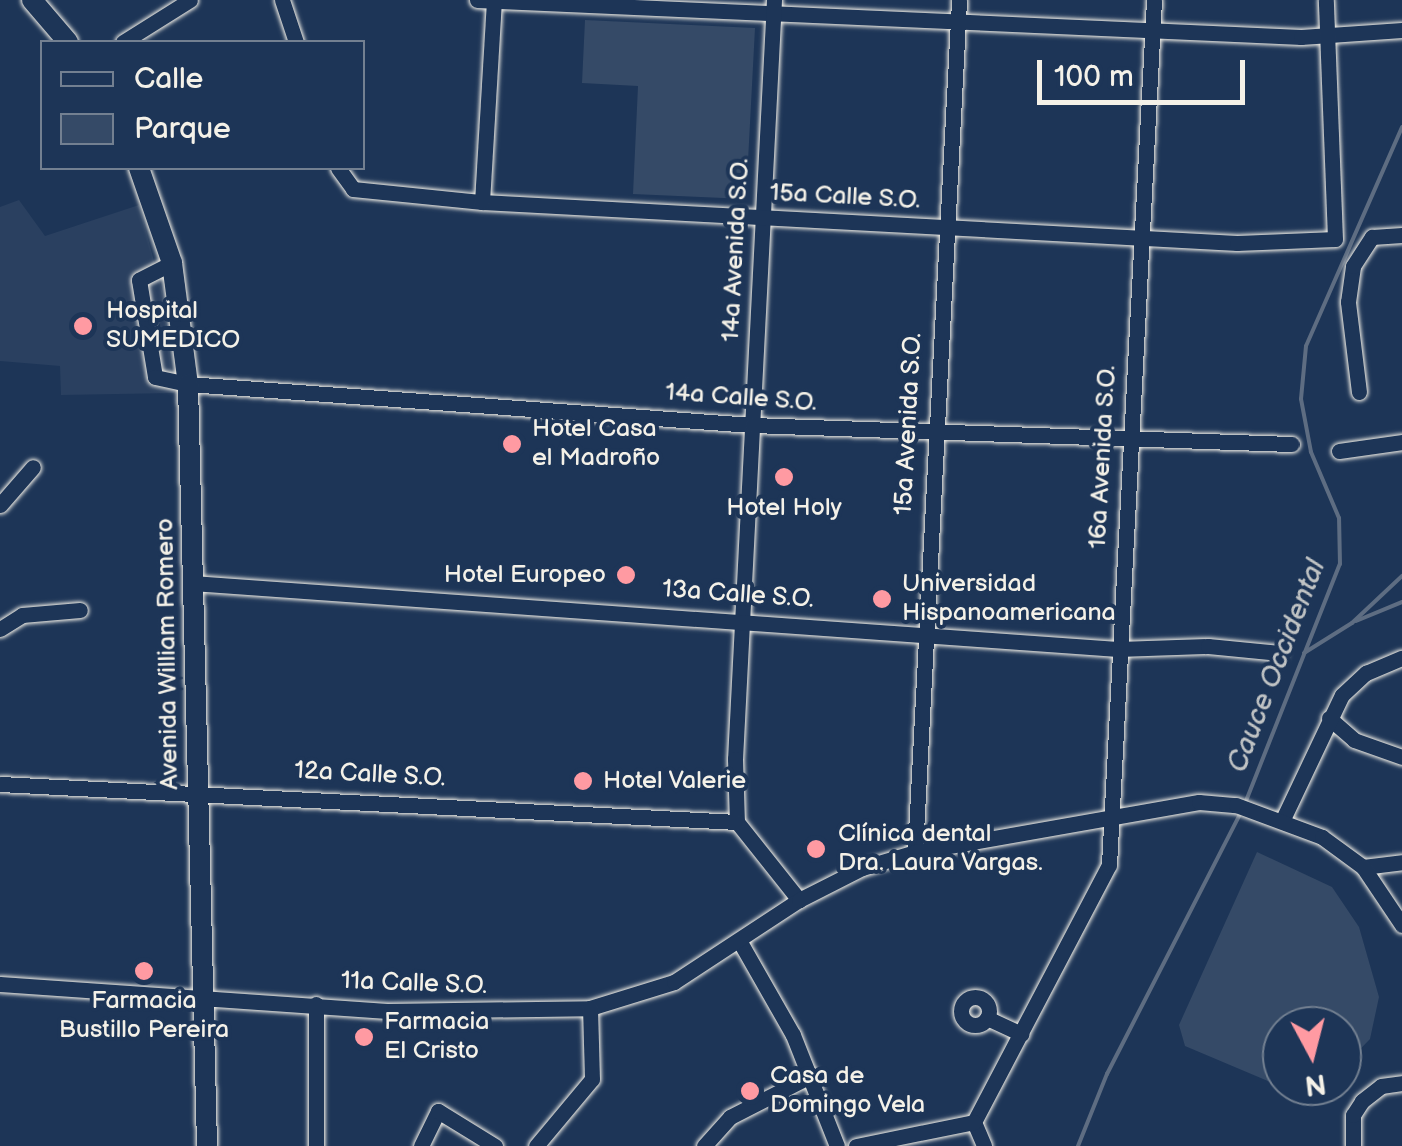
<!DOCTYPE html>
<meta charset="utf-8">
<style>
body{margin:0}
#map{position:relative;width:1402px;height:1146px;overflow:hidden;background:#1d3557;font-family:"Balsamiq Sans",sans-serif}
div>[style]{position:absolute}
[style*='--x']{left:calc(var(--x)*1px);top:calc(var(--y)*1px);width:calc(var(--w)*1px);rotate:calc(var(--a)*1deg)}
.built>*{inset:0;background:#2a4060}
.green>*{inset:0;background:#354a67}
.stream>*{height:4px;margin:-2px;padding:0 2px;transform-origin:2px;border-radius:2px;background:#5e6d82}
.roads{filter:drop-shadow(0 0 2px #f4f1e8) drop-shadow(0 0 2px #f4f1e8)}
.minor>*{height:15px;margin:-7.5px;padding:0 7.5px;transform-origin:7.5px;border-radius:7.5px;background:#1d3557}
.minor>.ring{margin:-7.5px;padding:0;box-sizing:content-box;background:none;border:15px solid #1d3557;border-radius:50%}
.major>*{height:20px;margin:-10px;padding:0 10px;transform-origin:10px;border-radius:10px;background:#1d3557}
.dots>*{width:28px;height:28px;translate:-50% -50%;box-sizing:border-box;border:5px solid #1d3557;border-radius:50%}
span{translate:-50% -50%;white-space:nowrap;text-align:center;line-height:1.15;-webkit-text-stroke:8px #1d3557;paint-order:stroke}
.street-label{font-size:25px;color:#f4f1e8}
.poi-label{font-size:25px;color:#f4f1e8}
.left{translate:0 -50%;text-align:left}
.right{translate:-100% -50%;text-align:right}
.water-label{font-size:28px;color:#c0c3c4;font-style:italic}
.legend{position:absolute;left:40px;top:40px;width:325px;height:130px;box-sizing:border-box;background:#1d3557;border:2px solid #738091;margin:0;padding:12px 18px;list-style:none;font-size:30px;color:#f4f1e8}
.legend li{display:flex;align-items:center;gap:20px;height:50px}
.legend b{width:50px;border:2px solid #738091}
.north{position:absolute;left:1262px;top:1006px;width:100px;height:100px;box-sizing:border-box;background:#1d3557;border:2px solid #738091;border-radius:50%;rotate:173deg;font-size:28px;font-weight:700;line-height:40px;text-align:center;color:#f4f1e8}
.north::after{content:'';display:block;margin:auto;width:35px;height:45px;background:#ff9aa2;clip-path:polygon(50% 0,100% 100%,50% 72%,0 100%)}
.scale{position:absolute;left:1037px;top:60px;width:208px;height:45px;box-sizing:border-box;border:5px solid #f4f1e8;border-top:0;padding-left:12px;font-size:30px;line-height:35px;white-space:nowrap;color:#f4f1e8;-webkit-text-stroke:8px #1d3557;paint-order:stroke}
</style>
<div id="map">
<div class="built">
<i style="clip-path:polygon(19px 200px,45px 236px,139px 205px,162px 291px,174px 393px,61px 395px,60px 366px,0 361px,0 207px)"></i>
</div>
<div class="green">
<i style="clip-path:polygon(585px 20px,755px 28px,746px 199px,633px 194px,638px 86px,582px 83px)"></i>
<i style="clip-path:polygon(1257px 852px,1332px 887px,1359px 927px,1379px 997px,1370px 1039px,1342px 1068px,1342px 1026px,1282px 1026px,1282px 1086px,1321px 1086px,1306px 1097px,1185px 1046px,1179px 1025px)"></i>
</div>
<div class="stream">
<i style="--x:1356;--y:621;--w:50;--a:-22.4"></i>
<i style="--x:1304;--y:653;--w:57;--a:-32"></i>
<i style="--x:1352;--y:623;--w:69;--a:-43.2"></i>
<i style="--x:1244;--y:806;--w:260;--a:-68.4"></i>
<i style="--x:1340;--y:564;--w:46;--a:-91.2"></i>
<i style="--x:1339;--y:518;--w:72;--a:-113"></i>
<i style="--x:1311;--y:452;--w:54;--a:-100.7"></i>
<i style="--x:1301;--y:399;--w:53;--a:-84.6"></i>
<i style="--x:1306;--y:346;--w:239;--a:-66.3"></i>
<i style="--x:1078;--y:1146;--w:78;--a:-68.1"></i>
<i style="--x:1107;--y:1074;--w:292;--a:-62.9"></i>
</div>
<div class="roads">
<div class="minor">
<i style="--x:282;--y:0;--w:44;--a:71.6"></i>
<i style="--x:477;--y:0;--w:825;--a:2.57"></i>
<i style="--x:1301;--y:37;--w:101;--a:-4"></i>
<i style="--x:774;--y:0;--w:760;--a:92.94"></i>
<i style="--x:735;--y:759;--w:63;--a:88.2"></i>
<i style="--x:737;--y:822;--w:100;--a:51.5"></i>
<i style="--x:123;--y:42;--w:79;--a:-32.1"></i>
<i style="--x:338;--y:168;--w:26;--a:54"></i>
<i style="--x:353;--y:189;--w:130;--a:5.8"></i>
<i style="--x:482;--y:202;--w:756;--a:3.11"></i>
<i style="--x:1237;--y:243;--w:98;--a:-2.3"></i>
<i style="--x:1335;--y:239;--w:239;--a:-92.2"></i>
<i style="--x:482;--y:202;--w:200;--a:-86.6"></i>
<i style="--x:172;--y:263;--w:37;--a:153"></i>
<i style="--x:139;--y:280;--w:98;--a:80.6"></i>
<i style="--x:155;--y:377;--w:34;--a:12"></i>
<i style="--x:188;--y:384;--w:565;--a:4.16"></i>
<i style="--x:752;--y:425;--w:540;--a:2.02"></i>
<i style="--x:1359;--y:392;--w:91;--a:-97"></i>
<i style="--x:1348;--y:302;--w:36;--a:-82"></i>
<i style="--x:1353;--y:266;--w:35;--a:-57"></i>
<i style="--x:1372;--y:237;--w:30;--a:-4"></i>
<i style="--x:1339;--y:451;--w:64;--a:-8.1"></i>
<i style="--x:0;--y:505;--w:50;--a:-49"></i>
<i style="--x:192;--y:583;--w:928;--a:4.08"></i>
<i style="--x:1118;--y:649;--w:90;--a:-1.9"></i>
<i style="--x:1208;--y:646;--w:72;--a:5.6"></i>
<i style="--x:0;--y:629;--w:26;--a:-32"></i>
<i style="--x:22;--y:615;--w:58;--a:-4.9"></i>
<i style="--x:1329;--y:718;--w:33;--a:41"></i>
<i style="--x:1354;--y:740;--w:51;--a:19.5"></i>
<i style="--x:0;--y:784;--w:738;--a:2.95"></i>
<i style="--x:1283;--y:819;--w:137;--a:-64.6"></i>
<i style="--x:1342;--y:695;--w:33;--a:-43"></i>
<i style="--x:1366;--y:673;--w:39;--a:-23"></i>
<i style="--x:915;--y:852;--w:853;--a:-87.04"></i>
<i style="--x:1363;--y:867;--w:39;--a:-7"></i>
<i style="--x:740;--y:942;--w:107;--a:60.3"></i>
<i style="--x:793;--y:1035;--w:119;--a:68.4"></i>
<i style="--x:0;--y:984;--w:388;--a:4"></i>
<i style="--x:387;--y:1011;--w:203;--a:-0.8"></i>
<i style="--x:590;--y:1008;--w:88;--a:-17.2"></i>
<i style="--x:674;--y:982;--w:149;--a:-33.3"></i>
<i style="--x:799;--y:900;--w:71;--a:-26.9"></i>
<i style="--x:862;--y:868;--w:55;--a:-16.8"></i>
<i style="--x:915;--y:852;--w:288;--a:-10"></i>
<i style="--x:1199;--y:802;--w:37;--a:5"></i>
<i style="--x:1236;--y:805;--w:92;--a:20.4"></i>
<i style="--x:1322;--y:837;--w:51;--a:36.2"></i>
<i style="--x:1363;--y:867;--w:70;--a:56.1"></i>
<i class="ring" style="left:961px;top:997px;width:13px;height:13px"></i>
<i style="--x:987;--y:1018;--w:38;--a:25"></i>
<i style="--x:974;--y:1122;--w:290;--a:-62.3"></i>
<i style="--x:1109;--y:865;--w:866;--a:-87.02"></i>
<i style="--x:974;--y:1122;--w:26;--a:67"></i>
<i style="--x:316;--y:1146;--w:142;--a:-90"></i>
<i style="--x:421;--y:1146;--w:39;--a:-64"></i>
<i style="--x:438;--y:1111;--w:67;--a:31.6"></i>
<i style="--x:536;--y:1146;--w:87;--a:-50.1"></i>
<i style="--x:592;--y:1079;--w:71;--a:-91.6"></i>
<i style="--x:704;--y:1146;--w:39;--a:-48"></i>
<i style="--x:730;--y:1117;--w:92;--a:-27.1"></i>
<i style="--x:856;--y:1146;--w:120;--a:-11.5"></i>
<i style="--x:1353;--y:1146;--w:31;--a:-90"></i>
<i style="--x:1353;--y:1115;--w:17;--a:-57"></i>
<i style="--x:1362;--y:1101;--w:24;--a:-38"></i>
<i style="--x:1381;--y:1086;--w:21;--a:-8"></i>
</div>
<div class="major">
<i style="--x:32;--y:0;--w:55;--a:49.4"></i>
<i style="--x:139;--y:168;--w:101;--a:70.8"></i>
<i style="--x:172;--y:263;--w:122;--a:82.5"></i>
<i style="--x:188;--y:384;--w:762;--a:88.57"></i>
</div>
</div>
<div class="dots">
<i style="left:83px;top:326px;background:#ff9aa2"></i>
<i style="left:512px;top:444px;background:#ff9aa2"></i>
<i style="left:784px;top:477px;background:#ff9aa2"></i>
<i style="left:626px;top:575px;background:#ff9aa2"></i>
<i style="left:882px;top:599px;background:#ff9aa2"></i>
<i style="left:583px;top:781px;background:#ff9aa2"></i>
<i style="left:816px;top:849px;background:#ff9aa2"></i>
<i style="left:144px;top:971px;background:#ff9aa2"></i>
<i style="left:364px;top:1037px;background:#ff9aa2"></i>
<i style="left:750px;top:1091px;background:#ff9aa2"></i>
</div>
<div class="street-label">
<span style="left:845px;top:197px;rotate:3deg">15a Calle S.O.</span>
<span style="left:736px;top:250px;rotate:-87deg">14a Avenida S.O.</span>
<span style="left:741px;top:398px;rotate:4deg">14a Calle S.O.</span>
<span style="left:909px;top:424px;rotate:-87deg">15a Avenida S.O.</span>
<span style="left:1103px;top:457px;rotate:-87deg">16a Avenida S.O.</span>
<span style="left:738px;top:595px;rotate:4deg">13a Calle S.O.</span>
<span style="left:168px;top:654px;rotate:-91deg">Avenida William Romero</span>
<span style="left:370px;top:775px;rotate:3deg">12a Calle S.O.</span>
<span style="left:414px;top:984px;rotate:2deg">11a Calle S.O.</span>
</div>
<div class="poi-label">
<span class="left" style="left:106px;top:326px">Hospital<br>SUMEDICO</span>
<span class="left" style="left:532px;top:444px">Hotel Casa<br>el Madroño</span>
<span style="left:784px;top:508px">Hotel Holy</span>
<span class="right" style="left:606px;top:575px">Hotel Europeo</span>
<span class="left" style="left:902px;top:599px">Universidad<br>Hispanoamericana</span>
<span class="left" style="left:603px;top:781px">Hotel Valerie</span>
<span class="left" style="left:838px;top:849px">Clínica dental<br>Dra. Laura Vargas.</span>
<span style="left:144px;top:1016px">Farmacia<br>Bustillo Pereira</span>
<span class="left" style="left:384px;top:1037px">Farmacia<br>El Cristo</span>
<span class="left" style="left:770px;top:1091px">Casa de<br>Domingo Vela</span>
</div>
<div class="water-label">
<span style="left:1277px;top:666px;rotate:-69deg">Cauce Occidental</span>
</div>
<ul class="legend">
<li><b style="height:12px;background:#1d3557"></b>Calle</li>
<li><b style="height:28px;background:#354a67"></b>Parque</li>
</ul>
<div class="north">N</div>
<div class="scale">100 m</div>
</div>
